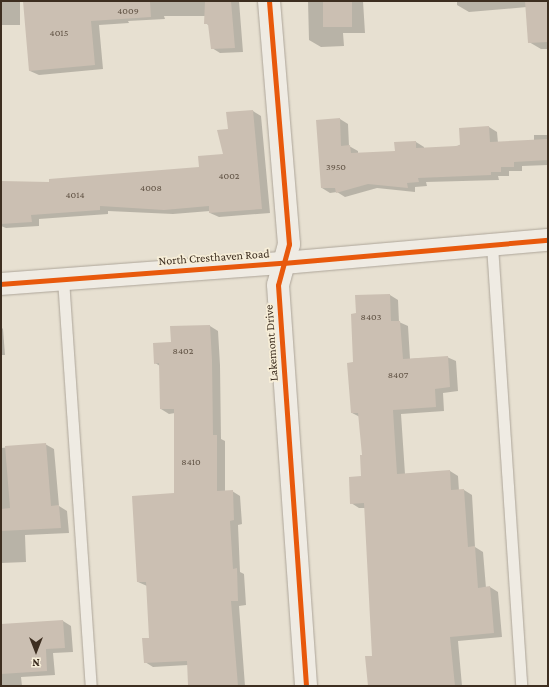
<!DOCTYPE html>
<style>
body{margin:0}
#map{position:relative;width:549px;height:687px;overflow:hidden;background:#e7e0d1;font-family:"Crimson Pro",serif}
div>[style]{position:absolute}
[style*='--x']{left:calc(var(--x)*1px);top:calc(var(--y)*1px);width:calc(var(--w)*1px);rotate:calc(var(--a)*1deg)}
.shadow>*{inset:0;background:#0003;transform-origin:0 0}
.building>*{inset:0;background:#cbbfb2;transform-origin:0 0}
.roads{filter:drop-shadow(0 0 1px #ada599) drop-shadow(0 0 1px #ada599)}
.lane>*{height:11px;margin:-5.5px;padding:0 5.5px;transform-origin:5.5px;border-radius:5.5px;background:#efebe3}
.street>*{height:22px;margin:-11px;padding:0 11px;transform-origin:11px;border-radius:11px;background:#efebe3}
.cycleway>*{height:5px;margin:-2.5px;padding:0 2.5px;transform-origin:2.5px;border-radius:2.5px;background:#e8590c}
span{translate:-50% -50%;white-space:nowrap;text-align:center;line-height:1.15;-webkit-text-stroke:3.5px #f7eed8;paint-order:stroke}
.number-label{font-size:10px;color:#605244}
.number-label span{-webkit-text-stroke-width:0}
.street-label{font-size:12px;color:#3d2e20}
.frame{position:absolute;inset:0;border:2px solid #3d2e20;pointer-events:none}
.north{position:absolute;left:16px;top:631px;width:40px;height:40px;-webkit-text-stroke:3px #f7eed8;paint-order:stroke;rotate:180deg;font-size:11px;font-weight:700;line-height:16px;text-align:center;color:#3d2e20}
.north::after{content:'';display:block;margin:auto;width:14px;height:18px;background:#3d2e20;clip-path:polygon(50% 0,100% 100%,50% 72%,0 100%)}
</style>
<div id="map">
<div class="shadow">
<i style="left:1px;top:1px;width:19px;height:24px"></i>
<i style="clip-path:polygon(38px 1px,239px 1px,243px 52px,220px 53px,212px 48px,210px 26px,205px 23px,206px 16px,164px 16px,165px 19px,128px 21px,129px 23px,99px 25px,103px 69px,39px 75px,30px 71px)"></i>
<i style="clip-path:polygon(308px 1px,365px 1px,363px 1px,365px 33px,343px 33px,344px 46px,321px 47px,309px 40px)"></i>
<i style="clip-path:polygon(407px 1px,425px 1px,408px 2px)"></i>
<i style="clip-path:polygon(457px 1px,548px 1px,548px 49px,541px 49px,529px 42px,527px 7px,469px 12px,457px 5px)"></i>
<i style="clip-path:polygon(253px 111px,261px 116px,270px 213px,219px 217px,210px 213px,210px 211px,173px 214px,108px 211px,108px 214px,39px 219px,39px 226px,6px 228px,1px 226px,1px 182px,50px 183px,200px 168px,225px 154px,229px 130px)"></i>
<i style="clip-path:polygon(340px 119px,348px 124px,349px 146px,358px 151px,358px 154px,396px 152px,416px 142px,424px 147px,424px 149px,456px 147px,489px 127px,497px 132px,498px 143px,534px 141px,534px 135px,548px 135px,548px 165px,522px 166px,522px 171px,509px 171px,509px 176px,498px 176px,499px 180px,426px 182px,427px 186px,415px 187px,415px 192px,377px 188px,345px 197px,337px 192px,330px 193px,322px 188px)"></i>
<i style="clip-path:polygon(390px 295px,398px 300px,399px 322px,408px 326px,410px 359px,447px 357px,456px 361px,458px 391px,443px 393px,444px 411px,401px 414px,405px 474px,450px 471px,458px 476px,459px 491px,464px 490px,472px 495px,475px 547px,483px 552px,486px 588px,490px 587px,498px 592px,502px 637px,458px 641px,462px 686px,370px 686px,373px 656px,365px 508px,359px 508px,351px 503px,362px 477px,363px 456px,360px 417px,352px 413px,357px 314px)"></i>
<i style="clip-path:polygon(210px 326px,218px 331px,220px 365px,221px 439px,225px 441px,225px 492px,232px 491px,240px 496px,242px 524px,238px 525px,240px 572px,244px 574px,246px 605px,239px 606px,245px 686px,190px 686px,188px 665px,153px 667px,145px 662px,150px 639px,147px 586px,138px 582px,175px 494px,175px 413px,169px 414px,161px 409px,160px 366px,155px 363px,172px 343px)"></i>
<i style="clip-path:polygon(1px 327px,3px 329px,5px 355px,1px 355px)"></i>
<i style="clip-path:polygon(45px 444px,54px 449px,59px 506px,67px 511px,69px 533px,25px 535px,26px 562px,1px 563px,1px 448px)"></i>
<i style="clip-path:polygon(63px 621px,71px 626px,73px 652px,53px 653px,55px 675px,21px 677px,22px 686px,1px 686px,1px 625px)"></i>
</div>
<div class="building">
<i style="clip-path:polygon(23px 1px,150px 1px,151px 17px,91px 21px,95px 65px,29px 71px)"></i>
<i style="clip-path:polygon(205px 1px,231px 1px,235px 48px,211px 49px,208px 24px,204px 24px)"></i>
<i style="left:323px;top:1px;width:29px;height:26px"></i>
<i style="clip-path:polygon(525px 1px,548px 1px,548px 42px,528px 43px)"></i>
<i style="clip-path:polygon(253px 110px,262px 209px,209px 213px,209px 206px,164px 210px,100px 206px,100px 210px,31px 215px,32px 222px,1px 224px,1px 181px,49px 182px,49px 179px,199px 167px,198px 156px,223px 154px,217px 130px,228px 129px,226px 112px)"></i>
<i style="clip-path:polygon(340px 118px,341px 146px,350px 145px,351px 153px,395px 151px,394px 142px,416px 141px,416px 148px,456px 146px,460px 145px,459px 128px,489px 126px,490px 142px,548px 139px,548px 160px,514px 162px,514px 167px,501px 167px,501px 172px,491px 172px,491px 175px,418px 178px,419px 182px,407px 183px,408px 188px,368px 184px,336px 193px,335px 188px,321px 188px,316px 120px)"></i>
<i style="clip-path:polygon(390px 294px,391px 321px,400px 321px,403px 359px,448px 356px,450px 387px,435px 389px,436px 407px,393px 410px,397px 474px,450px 470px,451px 490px,464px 489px,468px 547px,475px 546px,478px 588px,490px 586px,494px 633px,450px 637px,455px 686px,368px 686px,365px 656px,372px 656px,364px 503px,350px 504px,349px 477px,361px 476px,360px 455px,362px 455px,358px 413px,351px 413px,347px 363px,353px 362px,351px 314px,356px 313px,355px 295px)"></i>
<i style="clip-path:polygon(210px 325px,212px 360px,213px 435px,217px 435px,217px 491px,233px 490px,234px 520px,230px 521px,233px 569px,237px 568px,238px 601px,231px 601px,238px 686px,188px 685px,187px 661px,144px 663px,142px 638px,149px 638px,146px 582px,137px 582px,132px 496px,174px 493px,174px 409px,160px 409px,159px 363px,154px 364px,153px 343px,171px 342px,170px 326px)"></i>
<i style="clip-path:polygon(46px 443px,51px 506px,59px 505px,61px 528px,1px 531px,1px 509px,10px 508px,5px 446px)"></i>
<i style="clip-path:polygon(63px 620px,65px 648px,46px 649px,47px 671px,1px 674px,1px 624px)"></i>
</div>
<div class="roads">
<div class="lane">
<i style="--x:492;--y:245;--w:442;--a:86.2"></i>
<i style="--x:63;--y:279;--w:408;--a:86.1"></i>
</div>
<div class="street">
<i style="--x:269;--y:1;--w:244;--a:85.3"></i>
<i style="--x:289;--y:244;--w:42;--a:105"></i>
<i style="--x:278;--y:285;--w:402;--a:86"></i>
<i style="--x:1;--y:284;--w:283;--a:-4.3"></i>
<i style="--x:283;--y:263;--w:266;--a:-5"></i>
</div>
</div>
<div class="cycleway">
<i style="--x:269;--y:1;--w:244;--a:85.3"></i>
<i style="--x:289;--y:244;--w:42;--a:105"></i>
<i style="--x:278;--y:285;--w:402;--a:86"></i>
<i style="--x:1;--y:284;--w:283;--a:-4.3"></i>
<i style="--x:283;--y:263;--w:266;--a:-5"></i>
</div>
<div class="number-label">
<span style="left:128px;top:11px">4009</span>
<span style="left:59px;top:33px">4015</span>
<span style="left:336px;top:167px">3950</span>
<span style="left:229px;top:176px">4002</span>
<span style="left:151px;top:188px">4008</span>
<span style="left:75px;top:195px">4014</span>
<span style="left:371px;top:317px">8403</span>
<span style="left:183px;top:351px">8402</span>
<span style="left:398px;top:375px">8407</span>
<span style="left:191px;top:462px">8410</span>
</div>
<div class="street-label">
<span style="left:214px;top:258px;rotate:-4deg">North Cresthaven Road</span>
<span style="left:272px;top:343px;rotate:-94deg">Lakemont Drive</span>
</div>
<div class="frame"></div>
<div class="north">N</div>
</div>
